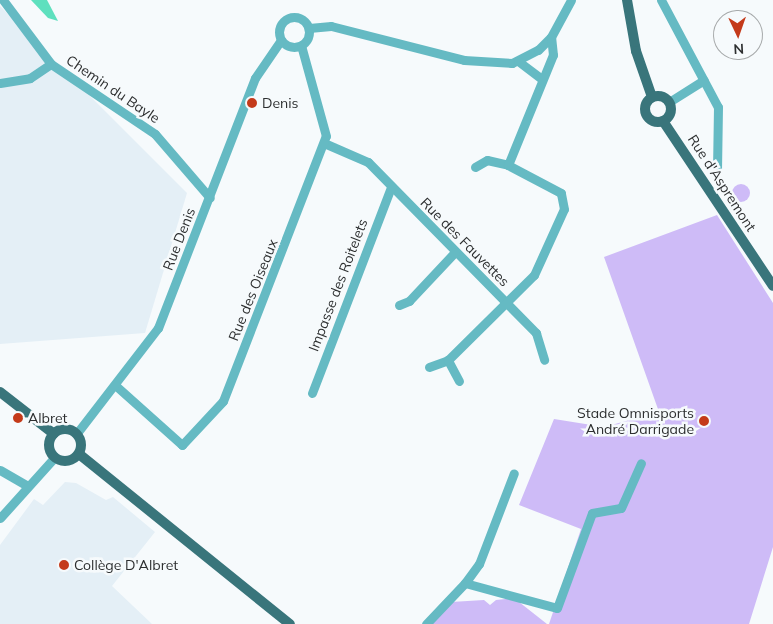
<!DOCTYPE html>
<meta charset="utf-8">
<style>
body{margin:0}
#map{position:relative;width:773px;height:624px;overflow:hidden;background:#f6fafc;font-family:Mulish,sans-serif}
div>[style]{position:absolute}
[style*='--x']{left:calc(var(--x)*1px);top:calc(var(--y)*1px);width:calc(var(--w)*1px);rotate:calc(var(--a)*1deg)}
.built>*{inset:0;background:#e4eff6}
.green>*{inset:0;background:#cebbf7}
.round{border-radius:50%}
.water>*{inset:0;background:#5ee0be}
.minor>*{height:9px;margin:-4.5px;padding:0 4.5px;transform-origin:4.5px;border-radius:4.5px;background:#65bac3}
.minor>.ring{margin:-4.5px;padding:0;box-sizing:content-box;background:none;border:9px solid #65bac3;border-radius:50%}
.major>*{height:10px;margin:-5px;padding:0 5px;transform-origin:5px;border-radius:5px;background:#39757b}
.major>.ring{margin:-5px;padding:0;box-sizing:content-box;background:none;border:10px solid #39757b;border-radius:50%}
.dots>*{width:14px;height:14px;translate:-50% -50%;box-sizing:border-box;border:2px solid #f6fafc;border-radius:50%}
span{translate:-50% -50%;white-space:nowrap;text-align:center;line-height:1.15;-webkit-text-stroke:5px #f6fafc;paint-order:stroke}
.street-label{font-size:14px;color:#2d2f30}
.poi-label{font-size:14px;color:#2d2f30}
.left{translate:0 -50%;text-align:left}
.right{translate:-100% -50%;text-align:right}
.north{position:absolute;left:713px;top:10px;width:50px;height:50px;box-sizing:border-box;background:#f6fafc;border:1px solid #a6a9aa;border-radius:50%;rotate:177deg;font-size:14px;font-weight:700;line-height:20px;text-align:center;color:#2d2f30}
.north::after{content:'';display:block;margin:auto;width:18px;height:22px;background:#c43a1a;clip-path:polygon(50% 0,100% 100%,50% 72%,0 100%)}
</style>
<div id="map">
<div class="built">
<i style="clip-path:polygon(0 6px,187px 193px,145px 333px,0 344px)"></i>
<i style="clip-path:polygon(65px 482px,76px 483px,106px 500px,113px 497px,155px 532px,112px 586px,152px 624px,0 624px,0 545px,34px 499px,43px 505px)"></i>
</div>
<div class="green">
<i class="round" style="left:732px;top:184px;width:18px;height:18px"></i>
<i style="clip-path:polygon(717px 215px,773px 303px,773px 547px,749px 624px,549px 624px,581px 529px,519px 505px,554px 419px,604px 427px,659px 412px,604px 257px)"></i>
<i style="clip-path:polygon(514px 598px,547px 624px,431px 624px,451px 602px,484px 600px,490px 605px,496px 600px)"></i>
</div>
<div class="water">
<i style="clip-path:polygon(31px 0,47px 0,58px 21px,48px 18px)"></i>
</div>
<div class="minor">
<i style="--x:3;--y:0;--w:80;--a:53.1"></i>
<i style="--x:51;--y:64;--w:125;--a:33.9"></i>
<i style="--x:155;--y:134;--w:84;--a:49.3"></i>
<i style="--x:661;--y:0;--w:121;--a:62"></i>
<i style="--x:718;--y:107;--w:64;--a:90.9"></i>
<i class="ring" style="left:279px;top:17px;width:21px;height:21px"></i>
<i style="--x:309;--y:28;--w:22;--a:-5"></i>
<i style="--x:331;--y:26;--w:137;--a:14.3"></i>
<i style="--x:464;--y:60;--w:48;--a:3.6"></i>
<i style="--x:512;--y:63;--w:29;--a:-27"></i>
<i style="--x:538;--y:50;--w:18;--a:-45"></i>
<i style="--x:551;--y:37;--w:42;--a:-61.6"></i>
<i style="--x:518;--y:61;--w:30;--a:37"></i>
<i style="--x:0;--y:83;--w:30;--a:-9"></i>
<i style="--x:30;--y:78;--w:25;--a:-34"></i>
<i style="--x:669;--y:102;--w:41;--a:-32.2"></i>
<i style="--x:324;--y:143;--w:48;--a:23.4"></i>
<i style="--x:368;--y:162;--w:240;--a:45.5"></i>
<i style="--x:536;--y:333;--w:28;--a:73"></i>
<i style="--x:475;--y:167;--w:14;--a:-30"></i>
<i style="--x:487;--y:160;--w:22;--a:13"></i>
<i style="--x:399;--y:305;--w:11;--a:-22"></i>
<i style="--x:409;--y:301;--w:67;--a:-46.8"></i>
<i style="--x:429;--y:367;--w:20;--a:-20"></i>
<i style="--x:459;--y:381;--w:24;--a:-118"></i>
<i style="--x:448;--y:360;--w:121;--a:-44.7"></i>
<i style="--x:534;--y:275;--w:72;--a:-65.6"></i>
<i style="--x:564;--y:209;--w:16;--a:-101"></i>
<i style="--x:561;--y:193;--w:60;--a:-152.2"></i>
<i style="--x:508;--y:165;--w:119;--a:-67.8"></i>
<i style="--x:553;--y:55;--w:18;--a:-96"></i>
<i style="--x:115;--y:385;--w:90;--a:41.8"></i>
<i style="--x:182;--y:445;--w:60;--a:-47"></i>
<i style="--x:223;--y:401;--w:284;--a:-68.8"></i>
<i style="--x:326;--y:136;--w:94;--a:-105.4"></i>
<i style="--x:312;--y:393;--w:221;--a:-69"></i>
<i style="--x:77;--y:433;--w:133;--a:-52.4"></i>
<i style="--x:158;--y:328;--w:268;--a:-68.8"></i>
<i style="--x:255;--y:78;--w:46;--a:-55.6"></i>
<i style="--x:0;--y:470;--w:30;--a:30"></i>
<i style="--x:0;--y:518;--w:82;--a:-48"></i>
<i style="--x:465;--y:583;--w:24;--a:-54"></i>
<i style="--x:479;--y:564;--w:97;--a:-69"></i>
<i style="--x:426;--y:624;--w:57;--a:-46.4"></i>
<i style="--x:465;--y:583;--w:95;--a:15.2"></i>
<i style="--x:557;--y:608;--w:101;--a:-69.8"></i>
<i style="--x:592;--y:513;--w:29;--a:-10"></i>
<i style="--x:621;--y:508;--w:49;--a:-66"></i>
</div>
<div class="major">
<i style="--x:627;--y:0;--w:52;--a:80"></i>
<i style="--x:636;--y:51;--w:49;--a:70.8"></i>
<i class="ring" style="left:645px;top:96px;width:16px;height:16px"></i>
<i style="--x:663;--y:121;--w:198;--a:56.3"></i>
<i style="--x:0;--y:392;--w:68;--a:37.9"></i>
<i class="ring" style="left:49px;top:429px;width:22px;height:22px"></i>
<i style="--x:79;--y:454;--w:271;--a:38.9"></i>
</div>
<div class="dots">
<i style="left:252px;top:103px;background:#c43a1a"></i>
<i style="left:18px;top:418px;background:#c43a1a"></i>
<i style="left:704px;top:421px;background:#c43a1a"></i>
<i style="left:64px;top:565px;background:#c43a1a"></i>
</div>
<div class="street-label">
<span style="left:113px;top:89px;rotate:34deg">Chemin du Bayle</span>
<span style="left:722px;top:183px;rotate:57deg">Rue d'Aspremont</span>
<span style="left:179px;top:239px;rotate:-69deg">Rue Denis</span>
<span style="left:465px;top:242px;rotate:45deg">Rue des Fauvettes</span>
<span style="left:338px;top:285px;rotate:-69deg">Impasse des Roitelets</span>
<span style="left:253px;top:290px;rotate:-68deg">Rue des Oiseaux</span>
</div>
<div class="poi-label">
<span class="left" style="left:262px;top:103px">Denis</span>
<span class="right" style="left:694px;top:421px">Stade Omnisports<br>André Darrigade</span>
<span class="left" style="left:28px;top:418px">Albret</span>
<span class="left" style="left:74px;top:565px">Collège D'Albret</span>
</div>
<div class="north">N</div>
</div>
